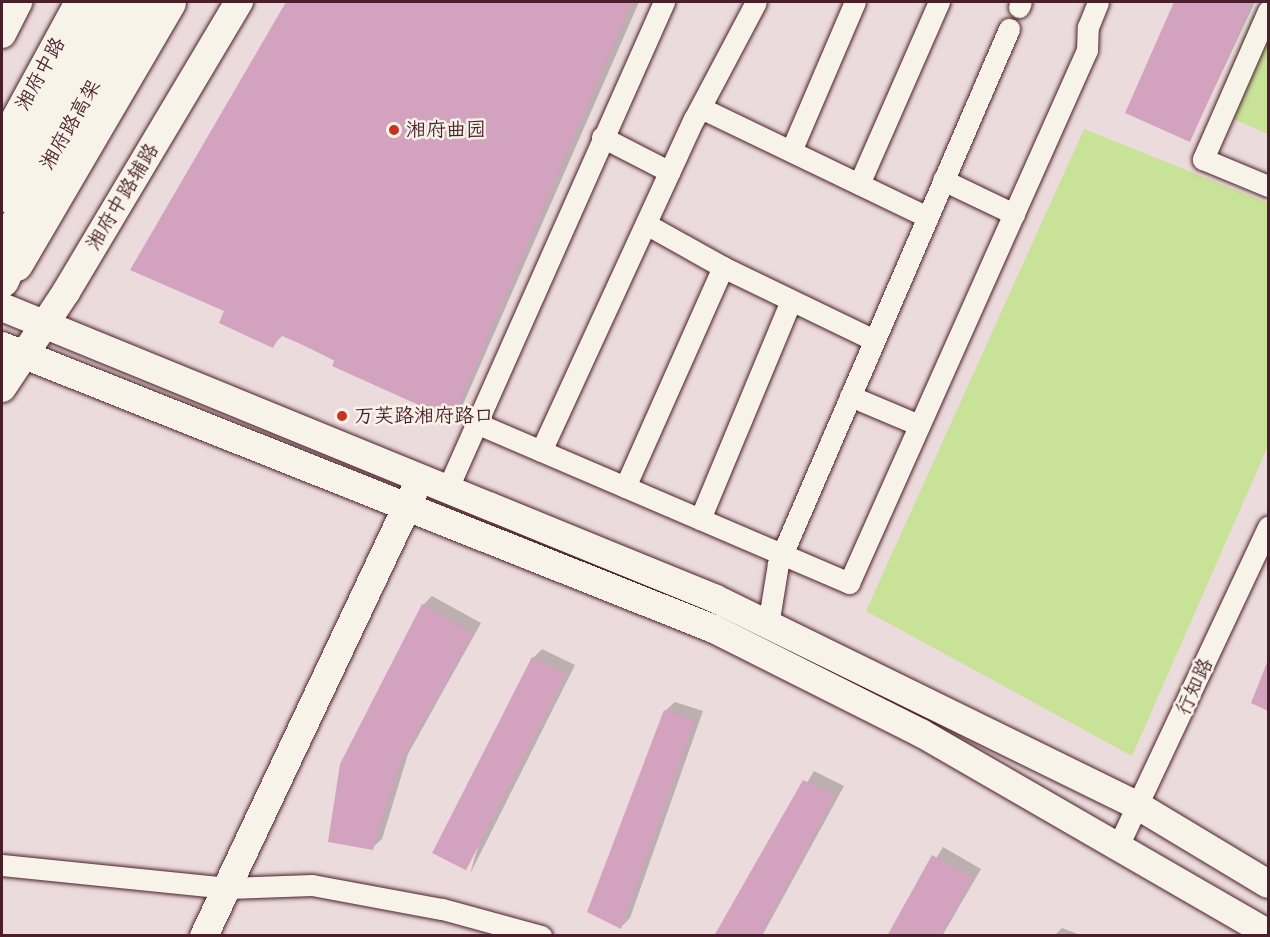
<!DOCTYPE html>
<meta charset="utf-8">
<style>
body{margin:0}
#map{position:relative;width:1270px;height:937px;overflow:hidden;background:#ecdbdc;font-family:Mynerve,"LXGW WenKai TC",sans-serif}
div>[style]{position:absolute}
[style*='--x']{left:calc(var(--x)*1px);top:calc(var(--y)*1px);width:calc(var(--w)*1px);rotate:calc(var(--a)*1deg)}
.green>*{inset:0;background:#c8e298}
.shadow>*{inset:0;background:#0003}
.building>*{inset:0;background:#d3a2bf;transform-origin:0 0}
.roads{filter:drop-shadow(0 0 2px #4a1f2b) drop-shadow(0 0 2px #4a1f2b)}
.street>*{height:21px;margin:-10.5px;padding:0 10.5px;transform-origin:10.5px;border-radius:10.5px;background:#f7f3e8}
.secondary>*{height:28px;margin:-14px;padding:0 14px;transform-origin:14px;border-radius:14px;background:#f7f3e8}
.primary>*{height:33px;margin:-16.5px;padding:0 16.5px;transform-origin:16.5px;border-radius:16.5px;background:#f7f3e8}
.highway>*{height:33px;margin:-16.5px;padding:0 16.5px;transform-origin:16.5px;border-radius:16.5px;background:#f7f3e8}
.dots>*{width:16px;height:16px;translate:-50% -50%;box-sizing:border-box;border:3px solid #f7f3e8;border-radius:50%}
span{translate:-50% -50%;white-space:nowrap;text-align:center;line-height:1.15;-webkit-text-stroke:5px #f7f3e8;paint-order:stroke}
.street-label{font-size:20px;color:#4a1f2b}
.poi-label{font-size:20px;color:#4a1f2b}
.left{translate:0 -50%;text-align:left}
.frame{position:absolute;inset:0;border:3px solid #4a1f2b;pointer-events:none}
</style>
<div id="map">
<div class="green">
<i style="clip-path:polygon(1253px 15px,1268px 21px,1268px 134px,1213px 110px)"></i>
<i style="clip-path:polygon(1084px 129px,1268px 203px,1268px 446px,1132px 756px,866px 611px)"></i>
</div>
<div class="shadow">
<i style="clip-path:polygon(288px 2px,639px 2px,461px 409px,451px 419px,283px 335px,272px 346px,225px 310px,132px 269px)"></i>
<i style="clip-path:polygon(1175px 2px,1255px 2px,1190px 140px,1127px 112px)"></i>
<i style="clip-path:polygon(432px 596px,481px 623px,408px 754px,382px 839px,372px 848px,423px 605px)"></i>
<i style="clip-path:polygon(542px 649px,575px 665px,470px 874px,533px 658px)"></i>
<i style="clip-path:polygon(1268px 664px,1268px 709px,1252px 702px)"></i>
<i style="clip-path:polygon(675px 702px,703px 711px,630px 918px,621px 927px,665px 711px)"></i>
<i style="clip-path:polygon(814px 771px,844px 786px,762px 936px,716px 936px)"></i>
<i style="clip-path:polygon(943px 847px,981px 869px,942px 936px,889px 936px)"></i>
<i style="clip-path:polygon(1062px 928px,1083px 936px,1054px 936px)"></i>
</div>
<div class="building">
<i style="clip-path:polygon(286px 2px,632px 2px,452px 420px,332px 366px,335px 359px,280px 335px,273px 348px,219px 323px,224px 311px,130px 270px)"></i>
<i style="clip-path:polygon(1174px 2px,1252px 2px,1190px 142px,1125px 113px)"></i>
<i style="clip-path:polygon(422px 604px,473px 633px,399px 765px,373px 850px,328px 842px,340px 764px)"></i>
<i style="left:532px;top:657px;width:38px;height:220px;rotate:27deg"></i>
<i style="clip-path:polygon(1268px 660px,1268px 711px,1251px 703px)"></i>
<i style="clip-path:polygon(664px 710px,695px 720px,621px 929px,587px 912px)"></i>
<i style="clip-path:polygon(803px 780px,836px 795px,759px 936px,714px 936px)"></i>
<i style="clip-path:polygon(932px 855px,973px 878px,940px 936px,887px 936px)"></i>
</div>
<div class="roads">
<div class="street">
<i style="--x:1019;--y:7;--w:5;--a:-68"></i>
<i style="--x:1268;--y:11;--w:162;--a:113.7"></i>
<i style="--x:1203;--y:159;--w:70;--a:22.6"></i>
<i style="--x:701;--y:108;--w:251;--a:25.7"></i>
<i style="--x:602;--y:137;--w:76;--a:27.2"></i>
<i style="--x:791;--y:151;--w:162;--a:-66.8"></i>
<i style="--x:943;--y:180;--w:79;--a:25.6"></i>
<i style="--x:859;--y:184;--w:199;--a:-66.3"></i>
<i style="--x:723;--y:267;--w:168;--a:25.8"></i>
<i style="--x:850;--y:396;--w:75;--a:22.8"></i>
<i style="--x:476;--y:423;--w:406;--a:23.2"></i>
<i style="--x:849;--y:583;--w:584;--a:-65.94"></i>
<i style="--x:1087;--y:50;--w:23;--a:-88"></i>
<i style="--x:1088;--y:27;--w:27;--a:-68"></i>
<i style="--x:541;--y:451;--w:366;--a:-65.3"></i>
<i style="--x:694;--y:119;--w:132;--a:-62.1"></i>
<i style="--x:625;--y:487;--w:241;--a:-66"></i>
<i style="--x:723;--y:267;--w:88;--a:-150.8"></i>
<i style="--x:447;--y:490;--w:534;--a:-66.03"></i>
<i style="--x:700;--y:519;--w:234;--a:-67.4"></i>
<i style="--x:768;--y:625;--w:62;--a:-80.7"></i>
<i style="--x:778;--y:564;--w:583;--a:-66.65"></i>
<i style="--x:1118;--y:846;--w:353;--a:-64.8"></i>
<i style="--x:2;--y:865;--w:227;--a:5.8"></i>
<i style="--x:228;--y:888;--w:84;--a:-2"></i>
<i style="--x:312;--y:885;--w:132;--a:10.5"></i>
<i style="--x:442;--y:909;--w:103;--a:15.3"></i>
</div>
<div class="secondary">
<i style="--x:2;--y:34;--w:36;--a:-63"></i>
<i style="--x:2;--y:307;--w:771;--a:22.24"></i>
<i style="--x:716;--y:599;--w:472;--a:26.1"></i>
<i style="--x:1140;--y:807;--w:149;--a:31"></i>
<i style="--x:2;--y:346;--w:766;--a:21.68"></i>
<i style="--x:714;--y:629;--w:232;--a:26.7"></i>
<i style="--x:921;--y:733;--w:401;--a:30"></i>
<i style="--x:2;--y:388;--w:115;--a:-56.3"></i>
<i style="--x:66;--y:292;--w:338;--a:-59.2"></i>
<i style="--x:204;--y:936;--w:490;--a:-64.7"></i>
</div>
<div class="primary">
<i style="--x:2;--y:147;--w:165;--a:-61.4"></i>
<i style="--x:16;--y:264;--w:303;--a:-59.7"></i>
</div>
<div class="highway">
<i style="--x:2;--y:195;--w:220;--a:-61.2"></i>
<i style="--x:2;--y:248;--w:284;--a:-60.2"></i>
<i style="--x:2;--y:280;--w:55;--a:-66.3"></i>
</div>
</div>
<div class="dots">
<i style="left:394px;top:130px;background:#c8321e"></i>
<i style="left:342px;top:416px;background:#c8321e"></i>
</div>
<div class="street-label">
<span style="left:41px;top:74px;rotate:-61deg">湘府中路</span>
<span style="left:71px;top:125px;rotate:-60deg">湘府路高架</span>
<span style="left:123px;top:197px;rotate:-59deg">湘府中路辅路</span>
<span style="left:1195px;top:687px;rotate:-65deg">行知路</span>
</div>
<div class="poi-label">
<span class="left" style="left:406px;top:130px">湘府曲园</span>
<span class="left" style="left:354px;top:416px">万芙路湘府路口</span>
</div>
<div class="frame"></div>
</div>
